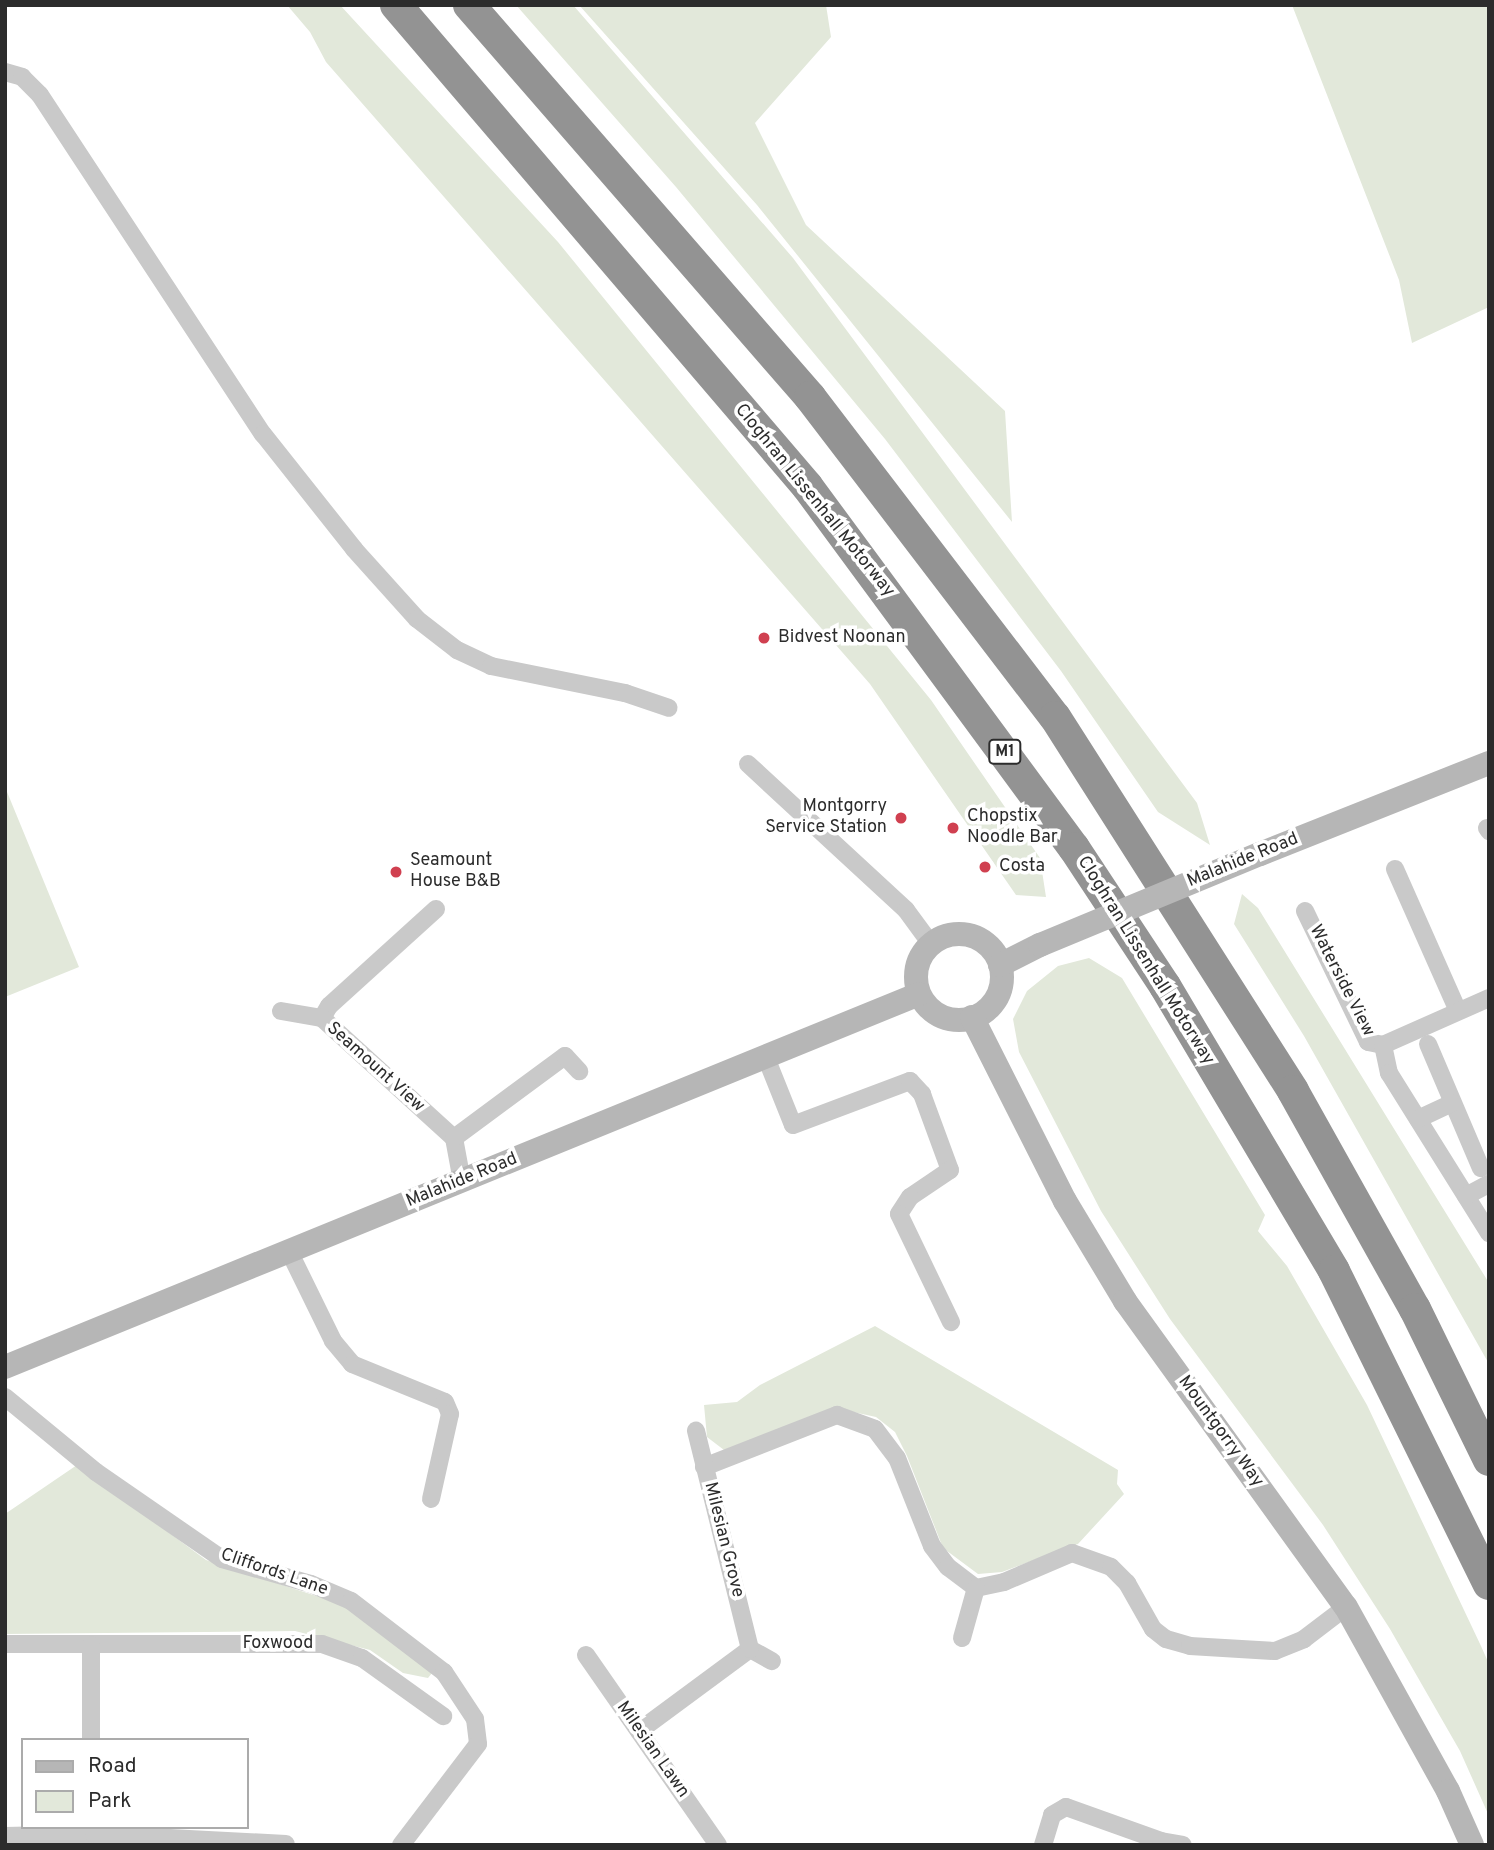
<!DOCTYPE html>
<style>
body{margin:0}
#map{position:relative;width:1494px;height:1850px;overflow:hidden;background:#fff;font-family:Overpass,sans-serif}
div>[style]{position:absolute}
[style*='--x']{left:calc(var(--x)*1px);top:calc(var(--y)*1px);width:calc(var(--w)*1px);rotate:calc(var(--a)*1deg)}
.green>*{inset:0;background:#e2e8da}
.street>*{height:18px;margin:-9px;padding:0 9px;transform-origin:9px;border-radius:9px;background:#c9c9c9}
.secondary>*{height:24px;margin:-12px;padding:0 12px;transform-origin:12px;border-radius:12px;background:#b6b6b6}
.secondary>.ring{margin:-12px;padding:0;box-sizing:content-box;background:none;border:24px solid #b6b6b6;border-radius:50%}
.highway>*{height:32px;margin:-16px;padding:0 16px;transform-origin:16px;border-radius:16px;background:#939393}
.secondary-bridge>*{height:24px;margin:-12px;padding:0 12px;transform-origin:12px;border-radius:12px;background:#b6b6b6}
.dots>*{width:19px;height:19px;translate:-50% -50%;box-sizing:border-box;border:4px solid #fff;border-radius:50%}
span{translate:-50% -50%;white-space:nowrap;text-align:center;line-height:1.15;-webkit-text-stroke:7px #fff;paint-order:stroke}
.shield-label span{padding:2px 5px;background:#fff;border:2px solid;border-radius:5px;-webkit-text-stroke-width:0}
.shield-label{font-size:16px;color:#2c2c2c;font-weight:700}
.street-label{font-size:18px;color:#2c2c2c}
.poi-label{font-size:18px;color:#2c2c2c}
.left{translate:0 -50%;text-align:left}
.right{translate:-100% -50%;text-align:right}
.frame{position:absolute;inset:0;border:7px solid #2c2c2c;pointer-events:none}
.legend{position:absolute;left:21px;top:1738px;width:228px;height:91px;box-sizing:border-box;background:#fff;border:2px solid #ababab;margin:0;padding:9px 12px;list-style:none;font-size:21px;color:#2c2c2c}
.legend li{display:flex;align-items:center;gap:14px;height:35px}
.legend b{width:35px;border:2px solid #ababab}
</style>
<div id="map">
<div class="green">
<i style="clip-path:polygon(287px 5px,340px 5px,558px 242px,931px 700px,1040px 858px,1046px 897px,1016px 895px,870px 684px,326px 62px,310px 32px)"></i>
<i style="clip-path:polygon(516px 5px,573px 5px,793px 258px,1197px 803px,1210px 845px,1158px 812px,1061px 671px,885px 439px,676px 187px)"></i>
<i style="clip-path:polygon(579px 5px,826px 5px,831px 37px,755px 123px,806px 225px,1005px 411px,1012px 522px,757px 205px)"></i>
<i style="clip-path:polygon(1292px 5px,1489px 5px,1489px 307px,1412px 343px,1399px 280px)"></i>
<i style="clip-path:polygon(5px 787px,79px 967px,5px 997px)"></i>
<i style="clip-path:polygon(1242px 894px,1258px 908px,1489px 1283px,1489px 1364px,1304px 1036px,1234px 924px)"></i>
<i style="clip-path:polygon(1089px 958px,1122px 978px,1265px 1215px,1258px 1231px,1287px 1266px,1367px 1405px,1481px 1646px,1489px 1664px,1489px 1816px,1460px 1751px,1390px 1629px,1323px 1525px,1170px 1319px,1101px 1211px,1019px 1052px,1013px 1019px,1027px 991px,1058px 966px)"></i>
<i style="clip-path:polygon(875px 1326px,1118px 1470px,1117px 1484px,1124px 1494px,1078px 1544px,1002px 1572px,978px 1574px,943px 1548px,907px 1456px,895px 1432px,876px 1417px,835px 1408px,724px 1450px,707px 1437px,704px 1405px,737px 1402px,760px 1385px)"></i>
<i style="clip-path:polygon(77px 1465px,206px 1560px,338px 1603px,368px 1620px,432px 1673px,428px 1678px,403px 1673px,370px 1650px,295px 1631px,5px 1634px,5px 1514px)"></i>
</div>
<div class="street">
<i style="--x:5;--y:72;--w:18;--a:16"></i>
<i style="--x:22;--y:77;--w:25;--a:45"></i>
<i style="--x:40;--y:95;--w:406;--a:56.7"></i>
<i style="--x:263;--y:434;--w:147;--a:51.6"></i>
<i style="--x:354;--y:549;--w:94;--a:48"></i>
<i style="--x:417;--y:619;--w:51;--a:37.8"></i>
<i style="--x:457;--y:650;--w:38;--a:25"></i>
<i style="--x:491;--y:666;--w:137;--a:11.4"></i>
<i style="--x:625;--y:693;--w:46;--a:18.8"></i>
<i style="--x:748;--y:764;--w:215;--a:42.7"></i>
<i style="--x:906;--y:910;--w:42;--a:53.7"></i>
<i style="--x:1487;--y:828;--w:4;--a:56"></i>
<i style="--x:1395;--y:869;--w:155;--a:66.1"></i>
<i style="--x:436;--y:909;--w:144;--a:137.8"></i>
<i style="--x:329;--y:1006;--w:14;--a:120"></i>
<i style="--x:322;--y:1018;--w:178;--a:42.3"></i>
<i style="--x:454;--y:1138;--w:44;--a:79.5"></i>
<i style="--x:1305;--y:911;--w:145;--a:64.3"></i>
<i style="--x:1368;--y:1042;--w:15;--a:11"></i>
<i style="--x:1383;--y:1045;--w:116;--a:-23.9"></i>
<i style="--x:281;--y:1011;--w:42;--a:9.7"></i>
<i style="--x:1428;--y:1044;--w:135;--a:66.9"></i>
<i style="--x:1383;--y:1045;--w:29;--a:78"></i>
<i style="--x:1389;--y:1073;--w:189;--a:58"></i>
<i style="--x:765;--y:1055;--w:75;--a:68.2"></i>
<i style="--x:793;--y:1125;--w:125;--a:-20.6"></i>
<i style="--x:910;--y:1081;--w:18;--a:47"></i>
<i style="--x:922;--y:1094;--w:81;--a:69.8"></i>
<i style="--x:950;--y:1170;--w:48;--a:146"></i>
<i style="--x:910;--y:1197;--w:20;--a:123"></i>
<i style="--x:899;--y:1214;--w:120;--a:64.3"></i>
<i style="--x:1418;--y:1119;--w:38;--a:-25"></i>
<i style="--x:454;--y:1138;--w:138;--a:-36.5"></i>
<i style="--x:565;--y:1056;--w:21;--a:47"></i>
<i style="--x:1466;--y:1196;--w:26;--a:-28"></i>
<i style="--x:289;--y:1251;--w:100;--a:63.9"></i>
<i style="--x:333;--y:1341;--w:30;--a:50"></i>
<i style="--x:352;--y:1364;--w:100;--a:22.2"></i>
<i style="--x:445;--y:1402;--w:13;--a:67"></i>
<i style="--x:450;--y:1414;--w:87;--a:102.6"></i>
<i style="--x:5;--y:1397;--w:118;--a:39.5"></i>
<i style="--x:96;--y:1472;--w:153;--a:34.6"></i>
<i style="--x:222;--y:1559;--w:92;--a:15.7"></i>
<i style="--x:311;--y:1584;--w:43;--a:23"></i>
<i style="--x:351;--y:1601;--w:117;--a:37.4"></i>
<i style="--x:444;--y:1672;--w:56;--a:56.6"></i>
<i style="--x:475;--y:1719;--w:25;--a:83"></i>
<i style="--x:478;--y:1744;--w:127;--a:127.3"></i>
<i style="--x:704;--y:1467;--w:143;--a:-21.4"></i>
<i style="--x:837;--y:1415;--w:40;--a:20.2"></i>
<i style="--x:875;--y:1429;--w:36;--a:53"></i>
<i style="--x:897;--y:1458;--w:95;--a:68.3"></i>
<i style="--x:932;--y:1546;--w:26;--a:53"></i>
<i style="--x:948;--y:1567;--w:35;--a:37"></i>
<i style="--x:976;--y:1588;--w:29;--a:-12"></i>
<i style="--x:1004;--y:1582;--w:74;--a:-23.1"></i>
<i style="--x:1072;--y:1553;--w:41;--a:19.7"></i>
<i style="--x:1111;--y:1567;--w:23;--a:45"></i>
<i style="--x:1127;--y:1583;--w:53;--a:60.5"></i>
<i style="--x:1153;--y:1629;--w:16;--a:38"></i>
<i style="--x:1166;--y:1639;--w:25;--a:16"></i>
<i style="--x:1190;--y:1646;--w:85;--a:3.4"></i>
<i style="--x:1275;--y:1651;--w:31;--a:-22"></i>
<i style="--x:1304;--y:1639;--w:53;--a:-37.3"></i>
<i style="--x:962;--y:1638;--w:52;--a:-74.4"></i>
<i style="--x:5;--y:1644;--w:317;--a:0"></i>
<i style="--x:322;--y:1644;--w:42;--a:19.3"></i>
<i style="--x:362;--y:1658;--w:100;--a:35.6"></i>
<i style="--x:750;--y:1649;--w:25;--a:29"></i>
<i style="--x:586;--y:1655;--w:231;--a:55.2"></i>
<i style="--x:639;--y:1731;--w:138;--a:-36.5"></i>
<i style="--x:750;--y:1649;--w:225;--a:-103.9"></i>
<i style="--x:91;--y:1740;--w:95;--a:-90"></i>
<i style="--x:5;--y:1836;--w:89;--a:-1.3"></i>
<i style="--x:94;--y:1834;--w:192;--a:3"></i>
<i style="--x:1043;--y:1845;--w:31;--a:-73"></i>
<i style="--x:1052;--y:1815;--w:16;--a:-30"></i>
<i style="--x:1066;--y:1807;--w:101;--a:19.7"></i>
<i style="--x:1161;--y:1841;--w:22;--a:10"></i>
</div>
<div class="secondary">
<i style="--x:1260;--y:854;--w:246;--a:-21.7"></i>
<i class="ring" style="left:916px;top:934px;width:62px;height:62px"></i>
<i style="--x:1000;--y:965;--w:45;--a:-26.6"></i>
<i style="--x:972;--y:1017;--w:206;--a:63.2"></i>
<i style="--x:1065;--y:1201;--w:117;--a:59"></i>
<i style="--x:1125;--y:1301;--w:377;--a:54.2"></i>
<i style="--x:1346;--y:1607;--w:210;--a:61"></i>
<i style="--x:1448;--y:1791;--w:59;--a:66"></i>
<i style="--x:5;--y:1367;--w:987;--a:-22.2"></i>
</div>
<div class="highway">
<i style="--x:396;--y:5;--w:633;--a:49.49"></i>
<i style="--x:807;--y:486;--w:450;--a:53.6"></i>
<i style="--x:1074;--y:848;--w:165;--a:56.6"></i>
<i style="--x:1165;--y:986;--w:331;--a:59.3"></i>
<i style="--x:1334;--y:1271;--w:349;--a:63.7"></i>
<i style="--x:469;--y:5;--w:520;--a:48.98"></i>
<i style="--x:810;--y:397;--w:403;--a:52.6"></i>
<i style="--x:1055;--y:717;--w:443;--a:57.5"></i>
<i style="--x:1293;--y:1091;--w:250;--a:60.8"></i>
<i style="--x:1415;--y:1309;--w:168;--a:63.9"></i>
</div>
<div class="secondary-bridge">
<i style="--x:1040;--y:945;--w:238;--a:-22.5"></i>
</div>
<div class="dots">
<i style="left:764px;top:638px;background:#d04050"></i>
<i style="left:901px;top:818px;background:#d04050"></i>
<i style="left:953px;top:828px;background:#d04050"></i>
<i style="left:985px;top:867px;background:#d04050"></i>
<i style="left:396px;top:872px;background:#d04050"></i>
</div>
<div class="shield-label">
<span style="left:1005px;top:752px">M1</span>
</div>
<div class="street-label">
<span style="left:814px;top:501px;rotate:51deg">Cloghran Lissenhall Motorway</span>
<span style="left:1243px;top:861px;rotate:-22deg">Malahide Road</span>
<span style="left:1145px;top:961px;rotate:58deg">Cloghran Lissenhall Motorway</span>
<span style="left:1341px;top:981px;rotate:63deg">Waterside View</span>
<span style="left:375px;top:1068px;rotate:42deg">Seamount View</span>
<span style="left:462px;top:1181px;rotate:-22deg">Malahide Road</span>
<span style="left:1220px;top:1432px;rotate:54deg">Mountgorry Way</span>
<span style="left:723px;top:1540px;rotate:76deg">Milesian Grove</span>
<span style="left:274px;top:1573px;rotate:19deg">Cliffords Lane</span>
<span style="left:278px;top:1644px">Foxwood</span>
<span style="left:652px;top:1750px;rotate:55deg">Milesian Lawn</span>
</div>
<div class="poi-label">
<span class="left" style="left:778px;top:638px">Bidvest Noonan</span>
<span class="right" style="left:887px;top:818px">Montgorry<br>Service Station</span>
<span class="left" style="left:967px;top:828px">Chopstix<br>Noodle Bar</span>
<span class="left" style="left:410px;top:872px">Seamount<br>House B&amp;B</span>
<span class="left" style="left:999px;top:867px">Costa</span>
</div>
<div class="frame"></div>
<ul class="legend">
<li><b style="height:9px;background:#b6b6b6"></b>Road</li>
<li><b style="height:19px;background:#e2e8da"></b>Park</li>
</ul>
</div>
